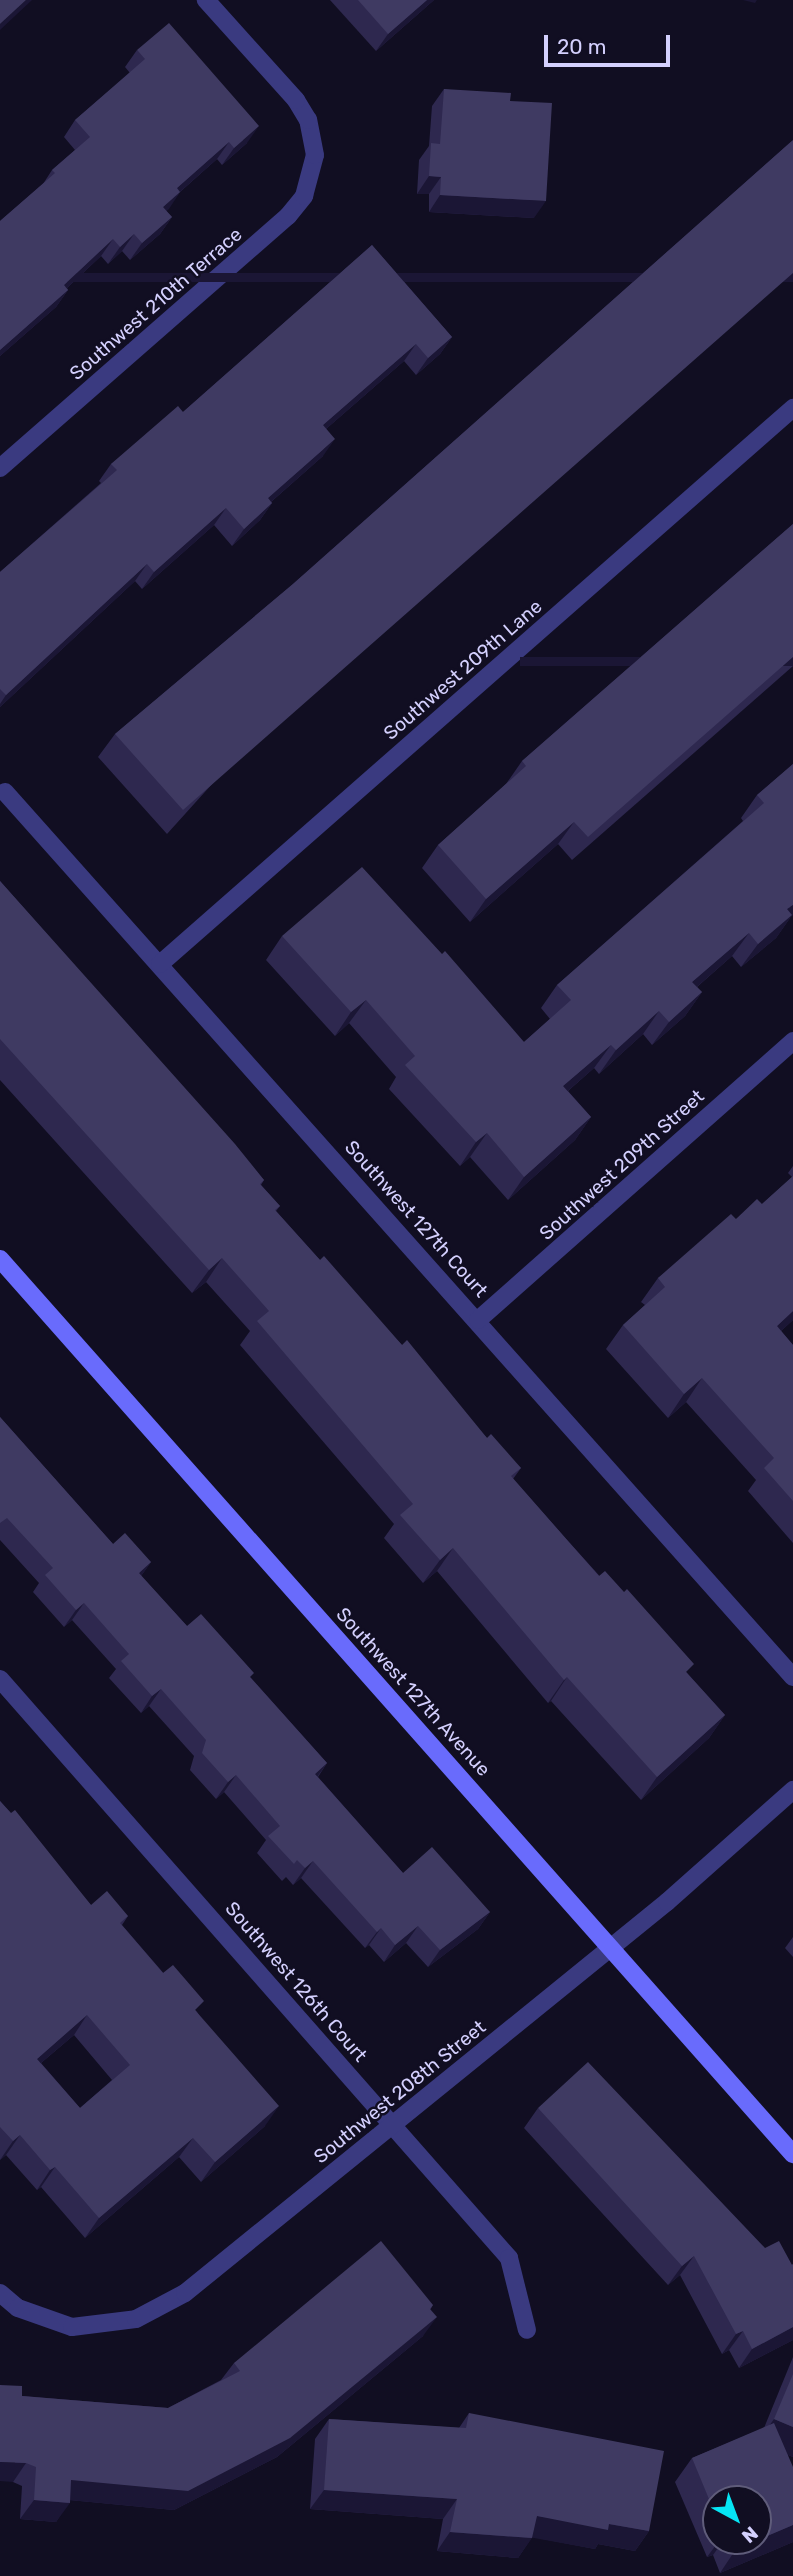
<!DOCTYPE html>
<style>
body{margin:0}
#map{position:relative;width:793px;height:2576px;overflow:hidden;background:#110e22;font-family:Rubik,sans-serif}
div>[style]{position:absolute}
[style*='--x']{left:calc(var(--x)*1px);top:calc(var(--y)*1px);width:calc(var(--w)*1px);rotate:calc(var(--a)*1deg)}
.street>*{height:18px;margin:-9px;padding:0 9px;transform-origin:9px;border-radius:9px;background:#3a3a80}
.secondary>*{height:18px;margin:-9px;padding:0 9px;transform-origin:9px;border-radius:9px;background:#696bfc}
.wall>*{inset:0;background:#2e284f}
.shaded-wall>*{inset:0;background:#1b1635;transform-origin:0 0}
.building>*{inset:0;background:#3f3a62}
span{translate:-50% -50%;white-space:nowrap;text-align:center;line-height:1.15;-webkit-text-stroke:5px #110e22;paint-order:stroke}
.street-label{font-size:19px;color:#d4d0fe}
.north{position:absolute;left:702px;top:2485px;width:70px;height:70px;box-sizing:border-box;background:#110e22;border:2px solid #5f5c7a;border-radius:50%;rotate:139deg;font-size:19px;font-weight:700;line-height:28px;text-align:center;color:#d4d0fe}
.north::after{content:'';display:block;margin:auto;width:24px;height:32px;background:#06e5f4;clip-path:polygon(50% 0,100% 100%,50% 72%,0 100%)}
.scale{position:absolute;left:544px;top:35px;width:126px;height:32px;box-sizing:border-box;border:4px solid #d4d0fe;border-top:0;padding-left:9px;font-size:21px;line-height:24px;white-space:nowrap;color:#d4d0fe;-webkit-text-stroke:5px #110e22;paint-order:stroke}
</style>
<div id="map">
<div class="street">
<i style="--x:0;--y:468;--w:383;--a:-41.2"></i>
<i style="--x:288;--y:216;--w:26;--a:-51"></i>
<i style="--x:304;--y:196;--w:42;--a:-75"></i>
<i style="--x:315;--y:155;--w:36;--a:-101"></i>
<i style="--x:308;--y:120;--w:23;--a:-121"></i>
<i style="--x:296;--y:100;--w:135;--a:-132"></i>
<i style="--x:5;--y:792;--w:1185;--a:48.32"></i>
<i style="--x:160;--y:964;--w:843;--a:-41.29"></i>
<i style="--x:478;--y:1320;--w:421;--a:-41.5"></i>
<i style="--x:0;--y:1679;--w:771;--a:48.68"></i>
<i style="--x:509;--y:2258;--w:74;--a:76"></i>
<i style="--x:0;--y:2293;--w:23;--a:40"></i>
<i style="--x:18;--y:2308;--w:57;--a:19.4"></i>
<i style="--x:72;--y:2327;--w:64;--a:-7.1"></i>
<i style="--x:136;--y:2319;--w:55;--a:-28"></i>
<i style="--x:185;--y:2293;--w:621;--a:-39.05"></i>
<i style="--x:667;--y:1902;--w:169;--a:-41.6"></i>
</div>
<div class="secondary">
<i style="--x:0;--y:1259;--w:1196;--a:48.46"></i>
</div>
<div class="wall">
<i style="clip-path:polygon(330px 0,434px 0,376px 51px)"></i>
<i style="clip-path:polygon(137px 50px,247px 143px,222px 165px,217px 159px,180px 192px,166px 211px,172px 217px,160px 234px,130px 260px,122px 251px,108px 264px,101px 256px,67px 288px,68px 290px,56px 307px,0 356px,0 221px,43px 184px,52px 170px,75px 150px,64px 137px,75px 120px,130px 73px,125px 67px)"></i>
<i style="clip-path:polygon(444px 89px,510px 101px,534px 218px,429px 212px,429px 194px,417px 194px,419px 160px,429px 146px,432px 106px)"></i>
<i style="clip-path:polygon(793px 140px,167px 834px,98px 757px,115px 734px,293px 584px)"></i>
<i style="clip-path:polygon(372px 245px,452px 337px,440px 354px,416px 375px,404px 361px,326px 429px,323px 456px,271px 502px,272px 503px,260px 520px,232px 546px,214px 525px,142px 589px,135px 581px,0 707px,0 572px,101px 483px,99px 481px,111px 464px,183px 412px)"></i>
<i style="clip-path:polygon(793px 524px,793px 666px,572px 860px,558px 844px,470px 922px,422px 868px,438px 845px,506px 784px,522px 761px)"></i>
<i style="clip-path:polygon(793px 764px,790px 918px,776px 938px,741px 967px,732px 956px,697px 987px,702px 992px,685px 1016px,652px 1045px,643px 1034px,599px 1074px,594px 1068px,568px 1091px,591px 1117px,575px 1140px,508px 1200px,470px 1157px,460px 1166px,389px 1089px,396px 1077px,349px 1023px,335px 1036px,266px 960px,282px 936px,524px 1042px,550px 1019px,541px 1008px,557px 985px,743px 821px,741px 818px,757px 795px)"></i>
<i style="clip-path:polygon(0 881px,264px 1180px,261px 1185px,280px 1206px,276px 1211px,320px 1260px,402px 1345px,487px 1438px,521px 1468px,513px 1479px,568px 1541px,725px 1715px,709px 1738px,641px 1800px,551px 1701px,548px 1703px,437px 1571px,423px 1583px,384px 1538px,394px 1524px,240px 1345px,250px 1331px,206px 1282px,192px 1293px,0 1080px)"></i>
<i style="clip-path:polygon(793px 1166px,793px 1320px,781px 1331px,793px 1345px,793px 1543px,748px 1491px,756px 1480px,686px 1402px,668px 1418px,606px 1349px,623px 1325px,645px 1305px,641px 1302px,658px 1278px,736px 1219px,762px 1204px,792px 1177px,788px 1173px)"></i>
<i style="clip-path:polygon(0 1417px,113px 1544px,151px 1562px,141px 1576px,187px 1626px,251px 1678px,327px 1763px,318px 1777px,403px 1873px,490px 1912px,478px 1929px,428px 1967px,406px 1943px,384px 1962px,369px 1945px,365px 1948px,301px 1878px,293px 1885px,286px 1877px,282px 1881px,257px 1853px,266px 1840px,224px 1792px,216px 1799px,190px 1770px,194px 1756px,149px 1706px,141px 1713px,109px 1678px,116px 1669px,72px 1620px,64px 1627px,33px 1592px,39px 1583px,0 1540px)"></i>
<i style="clip-path:polygon(evenodd,0 1801px,91px 1905px,128px 1916px,122px 1925px,197px 2012px,265px 2126px,201px 2182px,179px 2157px,85px 2238px,41px 2187px,37px 2190px,6px 2155px,0 2160px,0 1801px,74px 2035px,112px 2080px,80px 2108px,41px 2063px,74px 2035px)"></i>
<i style="clip-path:polygon(793px 1937px,793px 1957px,785px 1948px)"></i>
<i style="clip-path:polygon(538px 2108px,792px 2265px,793px 2264px,793px 2340px,739px 2368px,729px 2350px,722px 2354px,680px 2275px,668px 2285px,524px 2128px)"></i>
<i style="clip-path:polygon(433px 2305px,430px 2310px,423px 2336px,277px 2457px,174px 2510px,70px 2500px,56px 2522px,20px 2519px,22px 2486px,13px 2482px,22px 2396px,168px 2408px,221px 2380px,234px 2363px)"></i>
<i style="clip-path:polygon(evenodd,793px 2357px,793px 2457px,788px 2455px,793px 2542px,720px 2573px,713px 2555px,707px 2557px,675px 2482px,692px 2458px,764px 2428px,793px 2357px,716px 2499px,758px 2541px,716px 2541px,716px 2499px)"></i>
<i style="clip-path:polygon(469px 2413px,649px 2531px,635px 2551px,598px 2544px,595px 2549px,532px 2537px,518px 2558px,437px 2551px,443px 2519px,310px 2509px,315px 2439px,329px 2419px,459px 2428px)"></i>
</div>
<div class="shaded-wall">
<i style="clip-path:polygon(26px 0,32px 0,0 30px,0 24px)"></i>
<i style="clip-path:polygon(427px 0,434px 0,376px 51px,388px 34px)"></i>
<i style="clip-path:polygon(743px 0,757px 0,755px 3px)"></i>
<i style="clip-path:polygon(259px 126px,247px 143px,222px 165px,234px 148px)"></i>
<i style="clip-path:polygon(229px 142px,217px 159px,165px 205px,177px 188px)"></i>
<i style="clip-path:polygon(429px 176px,441px 177px,429px 194px,417px 194px)"></i>
<i style="clip-path:polygon(180px 192px,169px 209px,151px 224px,163px 207px)"></i>
<i style="clip-path:polygon(440px 195px,546px 201px,534px 218px,429px 212px)"></i>
<i style="clip-path:polygon(172px 217px,160px 234px,130px 260px,142px 243px)"></i>
<i style="clip-path:polygon(134px 234px,122px 251px,108px 264px,120px 247px)"></i>
<i style="clip-path:polygon(113px 239px,101px 256px,52px 302px,64px 285px)"></i>
<i style="left:793px;top:273px;width:9px;height:813px;rotate:90deg"></i>
<i style="clip-path:polygon(68px 290px,56px 307px,0 356px,0 350px)"></i>
<i style="clip-path:polygon(452px 337px,440px 354px,416px 375px,428px 358px)"></i>
<i style="clip-path:polygon(416px 344px,404px 361px,311px 442px,323px 425px)"></i>
<i style="clip-path:polygon(335px 439px,323px 456px,256px 515px,268px 498px)"></i>
<i style="clip-path:polygon(272px 503px,260px 520px,232px 546px,244px 529px)"></i>
<i style="clip-path:polygon(226px 508px,214px 525px,142px 589px,154px 572px)"></i>
<i style="clip-path:polygon(147px 564px,135px 581px,0 707px,0 704px,6px 695px)"></i>
<i style="left:793px;top:657px;width:9px;height:273px;rotate:90deg"></i>
<i style="clip-path:polygon(574px 822px,558px 844px,470px 922px,486px 899px)"></i>
<i style="clip-path:polygon(793px 905px,793px 915px,790px 918px,776px 938px,741px 967px,758px 944px,787px 909px)"></i>
<i style="clip-path:polygon(749px 933px,732px 956px,676px 1005px,692px 982px)"></i>
<i style="clip-path:polygon(702px 992px,685px 1016px,652px 1045px,669px 1022px)"></i>
<i style="clip-path:polygon(366px 1000px,349px 1023px,335px 1036px,351px 1012px)"></i>
<i style="clip-path:polygon(659px 1011px,643px 1034px,599px 1074px,616px 1050px)"></i>
<i style="clip-path:polygon(611px 1045px,594px 1068px,547px 1109px,563px 1086px)"></i>
<i style="clip-path:polygon(591px 1117px,575px 1140px,508px 1200px,524px 1177px)"></i>
<i style="clip-path:polygon(487px 1133px,470px 1157px,460px 1166px,476px 1142px)"></i>
<i style="clip-path:polygon(222px 1258px,206px 1282px,192px 1293px,209px 1270px)"></i>
<i style="clip-path:polygon(793px 1311px,793px 1320px,760px 1350px,777px 1326px)"></i>
<i style="clip-path:polygon(702px 1378px,686px 1402px,668px 1418px,684px 1394px)"></i>
<i style="clip-path:polygon(453px 1548px,437px 1571px,423px 1583px,440px 1560px)"></i>
<i style="clip-path:polygon(151px 1562px,139px 1579px,139px 1573px)"></i>
<i style="clip-path:polygon(84px 1603px,72px 1620px,64px 1627px,76px 1610px)"></i>
<i style="clip-path:polygon(567px 1677px,551px 1701px,548px 1703px,564px 1680px)"></i>
<i style="clip-path:polygon(161px 1689px,149px 1706px,141px 1713px,152px 1696px)"></i>
<i style="clip-path:polygon(725px 1715px,709px 1738px,641px 1800px,657px 1777px)"></i>
<i style="clip-path:polygon(327px 1763px,315px 1780px,315px 1774px)"></i>
<i style="clip-path:polygon(236px 1775px,224px 1792px,216px 1799px,228px 1782px)"></i>
<i style="clip-path:polygon(313px 1861px,301px 1878px,293px 1885px,305px 1868px)"></i>
<i style="clip-path:polygon(490px 1912px,478px 1929px,428px 1967px,440px 1950px)"></i>
<i style="clip-path:polygon(418px 1926px,406px 1943px,384px 1962px,395px 1945px)"></i>
<i style="clip-path:polygon(381px 1928px,369px 1945px,365px 1948px,377px 1932px)"></i>
<i style="clip-path:polygon(87px 2015px,74px 2035px,23px 2078px,37px 2059px)"></i>
<i style="clip-path:polygon(279px 2106px,265px 2126px,201px 2182px,215px 2162px)"></i>
<i style="clip-path:polygon(20px 2135px,6px 2155px,0 2160px,13px 2141px)"></i>
<i style="clip-path:polygon(193px 2138px,179px 2157px,85px 2238px,99px 2218px)"></i>
<i style="clip-path:polygon(55px 2167px,41px 2187px,37px 2190px,50px 2170px)"></i>
<i style="clip-path:polygon(694px 2256px,680px 2275px,668px 2285px,682px 2266px)"></i>
<i style="clip-path:polygon(437px 2317px,423px 2336px,277px 2457px,174px 2510px,58px 2499px,71px 2480px)"></i>
<i style="clip-path:polygon(793px 2327px,793px 2340px,739px 2368px,752px 2349px)"></i>
<i style="clip-path:polygon(743px 2331px,729px 2350px,722px 2354px,736px 2334px)"></i>
<i style="clip-path:polygon(774px 2419px,793px 2427px,793px 2457px,758px 2442px)"></i>
<i style="clip-path:polygon(0 2462px,26px 2463px,13px 2482px,0 2481px)"></i>
<i style="clip-path:polygon(324px 2490px,457px 2499px,443px 2519px,310px 2509px)"></i>
<i style="clip-path:polygon(34px 2500px,70px 2503px,56px 2522px,20px 2519px)"></i>
<i style="clip-path:polygon(537px 2516px,609px 2524px,649px 2531px,635px 2551px,598px 2544px,595px 2549px,523px 2536px)"></i>
<i style="clip-path:polygon(793px 2525px,793px 2542px,720px 2573px,736px 2549px)"></i>
<i style="clip-path:polygon(450px 2532px,532px 2538px,518px 2558px,437px 2551px)"></i>
<i style="clip-path:polygon(719px 2541px,723px 2541px,713px 2555px,707px 2557px)"></i>
</div>
<div class="building">
<i style="clip-path:polygon(0 0,26px 0,0 24px)"></i>
<i style="clip-path:polygon(358px 0,427px 0,388px 34px)"></i>
<i style="clip-path:polygon(169px 23px,259px 126px,234px 148px,229px 142px,177px 188px,180px 192px,163px 207px,172px 217px,142px 243px,134px 234px,120px 247px,113px 239px,64px 285px,68px 290px,0 350px,0 221px,55px 173px,52px 170px,90px 137px,75px 120px,145px 59px,137px 50px)"></i>
<i style="clip-path:polygon(444px 89px,511px 93px,510px 101px,552px 103px,546px 201px,440px 195px,441px 177px,429px 176px,431px 143px,440px 144px)"></i>
<i style="clip-path:polygon(793px 140px,793px 273px,183px 810px,115px 734px,293px 584px)"></i>
<i style="clip-path:polygon(372px 245px,452px 337px,428px 358px,416px 344px,323px 425px,335px 439px,268px 498px,272px 503px,244px 529px,226px 508px,154px 572px,147px 564px,6px 695px,0 689px,0 572px,117px 470px,111px 464px,178px 406px,183px 412px)"></i>
<i style="clip-path:polygon(793px 524px,793px 657px,588px 837px,574px 822px,486px 899px,438px 845px,526px 766px,522px 761px)"></i>
<i style="clip-path:polygon(793px 764px,793px 905px,787px 909px,792px 915px,758px 944px,749px 933px,692px 982px,702px 992px,669px 1022px,659px 1011px,616px 1050px,611px 1045px,563px 1086px,591px 1117px,524px 1177px,487px 1133px,476px 1142px,405px 1065px,415px 1056px,366px 1000px,351px 1012px,282px 936px,362px 867px,442px 954px,445px 951px,524px 1042px,571px 1000px,557px 985px,764px 803px,757px 795px)"></i>
<i style="clip-path:polygon(0 881px,235px 1144px,264px 1180px,260px 1184px,280px 1206px,275px 1210px,320px 1260px,324px 1256px,402px 1345px,407px 1340px,487px 1438px,491px 1434px,521px 1468px,511px 1476px,568px 1541px,599px 1576px,605px 1571px,624px 1592px,627px 1589px,694px 1664px,686px 1672px,725px 1715px,657px 1777px,567px 1677px,564px 1680px,453px 1548px,440px 1560px,400px 1515px,413px 1504px,257px 1321px,269px 1311px,222px 1258px,209px 1270px,0 1039px)"></i>
<i style="clip-path:polygon(793px 1176px,793px 1311px,777px 1326px,793px 1345px,793px 1501px,764px 1468px,774px 1458px,702px 1378px,684px 1394px,623px 1325px,665px 1287px,658px 1278px,731px 1214px,736px 1219px,757px 1199px,762px 1204px)"></i>
<i style="clip-path:polygon(0 1417px,113px 1544px,125px 1533px,151px 1562px,139px 1573px,187px 1626px,201px 1614px,254px 1673px,250px 1677px,327px 1763px,315px 1774px,403px 1873px,432px 1847px,490px 1912px,440px 1950px,418px 1926px,395px 1945px,381px 1928px,377px 1932px,313px 1861px,305px 1868px,297px 1860px,294px 1864px,268px 1836px,280px 1826px,236px 1775px,228px 1782px,202px 1753px,206px 1740px,161px 1689px,152px 1696px,121px 1661px,129px 1654px,84px 1603px,76px 1610px,45px 1575px,53px 1568px,7px 1518px,0 1523px)"></i>
<i style="clip-path:polygon(evenodd,0 1801px,11px 1813px,15px 1810px,91px 1905px,107px 1891px,128px 1916px,120px 1923px,163px 1973px,173px 1965px,204px 2001px,195px 2010px,279px 2106px,215px 2162px,193px 2138px,99px 2218px,55px 2167px,50px 2170px,20px 2135px,13px 2141px,0 2127px,0 1801px,87px 2015px,130px 2065px,80px 2108px,37px 2059px,87px 2015px)"></i>
<i style="clip-path:polygon(588px 2062px,765px 2248px,779px 2241px,792px 2265px,793px 2264px,793px 2327px,752px 2349px,743px 2331px,736px 2334px,694px 2256px,682px 2266px,538px 2108px)"></i>
<i style="clip-path:polygon(381px 2241px,433px 2305px,430px 2309px,437px 2317px,290px 2438px,188px 2491px,71px 2480px,70px 2503px,34px 2500px,36px 2467px,26px 2463px,0 2462px,0 2385px,22px 2386px,22px 2396px,168px 2408px,240px 2371px,234px 2363px)"></i>
<i style="clip-path:polygon(793px 2374px,793px 2427px,774px 2419px)"></i>
<i style="clip-path:polygon(469px 2413px,664px 2451px,649px 2531px,609px 2524px,608px 2530px,537px 2516px,532px 2538px,450px 2532px,457px 2499px,324px 2490px,329px 2419px,466px 2428px)"></i>
<i style="clip-path:polygon(774px 2423px,793px 2467px,793px 2525px,758px 2540px,758px 2499px,716px 2499px,716px 2516px,692px 2458px)"></i>
<i style="clip-path:polygon(733px 2541px,756px 2541px,736px 2549px)"></i>
</div>
<div class="street-label">
<span style="left:156px;top:304px;rotate:-41deg">Southwest 210th Terrace</span>
<span style="left:463px;top:670px;rotate:-41deg">Southwest 209th Lane</span>
<span style="left:622px;top:1165px;rotate:-42deg">Southwest 209th Street</span>
<span style="left:416px;top:1219px;rotate:48deg">Southwest 127th Court</span>
<span style="left:413px;top:1692px;rotate:48deg">Southwest 127th Avenue</span>
<span style="left:296px;top:1982px;rotate:49deg">Southwest 126th Court</span>
<span style="left:400px;top:2092px;rotate:-39deg">Southwest 208th Street</span>
</div>
<div class="north">N</div>
<div class="scale">20 m</div>
</div>
